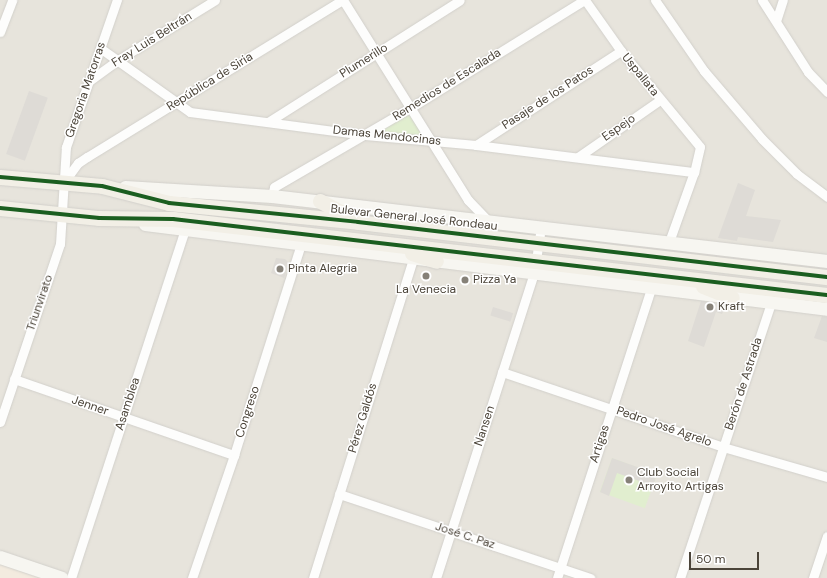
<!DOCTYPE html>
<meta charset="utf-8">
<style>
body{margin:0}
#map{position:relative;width:827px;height:578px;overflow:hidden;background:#f4f2ee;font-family:"DM Sans",sans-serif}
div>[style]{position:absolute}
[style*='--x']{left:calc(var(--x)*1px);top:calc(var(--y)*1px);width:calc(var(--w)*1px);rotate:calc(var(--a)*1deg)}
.residential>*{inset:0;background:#e7e4dc;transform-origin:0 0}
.commercial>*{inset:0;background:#f3ebdf}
.green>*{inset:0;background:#e1eecf;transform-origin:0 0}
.building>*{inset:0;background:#dedbd6;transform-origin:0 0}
.roads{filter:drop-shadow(0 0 1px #d2d0cb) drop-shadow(0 0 1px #d2d0cb)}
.street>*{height:9px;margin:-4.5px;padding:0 4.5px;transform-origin:4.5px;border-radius:4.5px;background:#fdfdfc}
.secondary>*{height:13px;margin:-6.5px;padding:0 6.5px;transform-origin:6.5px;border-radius:6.5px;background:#f7f6f1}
.primary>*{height:15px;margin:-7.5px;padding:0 7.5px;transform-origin:7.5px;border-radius:7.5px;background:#f2efe6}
.cycleway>*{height:4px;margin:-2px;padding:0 2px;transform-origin:2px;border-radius:2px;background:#1b5e20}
.dots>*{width:11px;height:11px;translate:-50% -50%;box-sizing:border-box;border:2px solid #fff;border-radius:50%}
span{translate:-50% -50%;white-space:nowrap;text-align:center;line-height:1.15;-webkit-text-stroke:3px #fff;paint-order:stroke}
.street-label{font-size:12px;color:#4b4439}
.poi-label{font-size:12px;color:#4b4439}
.left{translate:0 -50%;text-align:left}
.scale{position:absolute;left:689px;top:552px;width:70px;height:18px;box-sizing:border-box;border:2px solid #4b4439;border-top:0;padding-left:5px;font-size:12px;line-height:14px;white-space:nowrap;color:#4b4439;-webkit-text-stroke:3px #fff;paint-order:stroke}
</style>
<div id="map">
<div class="residential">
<i style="left:0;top:0;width:827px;height:578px"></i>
</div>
<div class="commercial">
<i style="clip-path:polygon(0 557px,62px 578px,0 578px)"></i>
</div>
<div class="green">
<i style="clip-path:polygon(409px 113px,425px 137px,385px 134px,383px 129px)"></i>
<i style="left:612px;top:458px;width:48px;height:36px;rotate:20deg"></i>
</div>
<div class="building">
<i style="left:29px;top:91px;width:20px;height:67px;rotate:20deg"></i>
<i style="clip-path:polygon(738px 183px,755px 190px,746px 216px,781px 220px,773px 242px,738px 237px,737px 241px,718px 238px)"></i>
<i style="clip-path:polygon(276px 258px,285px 259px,289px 263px,284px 278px,271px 273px)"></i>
<i style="clip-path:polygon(701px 301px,726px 305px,722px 314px,716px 312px,704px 347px,688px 341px)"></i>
<i style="left:493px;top:307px;width:21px;height:9px;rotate:17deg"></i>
<i style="clip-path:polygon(822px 316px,827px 317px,827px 342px,814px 338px)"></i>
<i style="clip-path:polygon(612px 458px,657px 474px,653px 486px,617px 473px,609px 496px,600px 492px)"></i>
</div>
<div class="roads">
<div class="street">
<i style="--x:343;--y:0;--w:236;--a:58"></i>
<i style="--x:468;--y:200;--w:28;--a:46"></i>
<i style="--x:487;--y:220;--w:3;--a:18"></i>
<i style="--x:585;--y:0;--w:62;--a:54.8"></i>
<i style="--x:621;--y:51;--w:124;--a:50.5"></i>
<i style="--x:700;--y:147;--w:26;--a:103"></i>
<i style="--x:694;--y:172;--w:74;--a:109.7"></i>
<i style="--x:655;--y:0;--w:86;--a:55.4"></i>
<i style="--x:704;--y:71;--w:89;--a:49.5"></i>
<i style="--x:762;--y:139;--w:49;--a:45"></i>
<i style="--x:797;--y:174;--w:38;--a:37"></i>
<i style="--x:762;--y:0;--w:85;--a:57.4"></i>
<i style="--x:808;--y:72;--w:28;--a:46"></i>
<i style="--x:776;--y:21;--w:22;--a:-72"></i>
<i style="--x:0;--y:32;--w:34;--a:-69"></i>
<i style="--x:100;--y:48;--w:110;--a:35.4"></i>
<i style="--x:190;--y:112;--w:177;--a:7.5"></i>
<i style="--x:365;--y:135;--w:111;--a:5.1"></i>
<i style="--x:476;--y:145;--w:220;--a:7.1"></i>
<i style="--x:89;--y:81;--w:36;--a:-36"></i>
<i style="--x:118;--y:60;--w:114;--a:-31.7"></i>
<i style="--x:268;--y:122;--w:227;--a:-32.4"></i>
<i style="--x:476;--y:145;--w:173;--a:-33"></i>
<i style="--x:578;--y:157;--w:100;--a:-34.8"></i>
<i style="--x:64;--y:182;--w:24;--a:-54"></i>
<i style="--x:78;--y:163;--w:11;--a:-34"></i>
<i style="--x:87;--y:157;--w:299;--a:-31.6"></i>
<i style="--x:272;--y:196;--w:9;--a:-77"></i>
<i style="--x:274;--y:187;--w:157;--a:-30.2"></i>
<i style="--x:410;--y:108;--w:205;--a:-31.8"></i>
<i style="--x:502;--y:372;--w:233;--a:18.7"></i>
<i style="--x:723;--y:447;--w:108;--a:16.1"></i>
<i style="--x:14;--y:379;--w:233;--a:19.1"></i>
<i style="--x:0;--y:422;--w:188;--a:-71.4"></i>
<i style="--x:60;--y:244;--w:97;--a:-86.5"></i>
<i style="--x:66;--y:147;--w:156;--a:-70.9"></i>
<i style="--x:339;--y:494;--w:265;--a:18.5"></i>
<i style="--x:71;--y:578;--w:366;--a:-71.9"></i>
<i style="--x:192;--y:578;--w:130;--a:-71.1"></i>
<i style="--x:234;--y:455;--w:221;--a:-72.4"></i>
<i style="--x:313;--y:578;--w:335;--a:-72.6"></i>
<i style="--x:436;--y:578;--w:320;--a:-72.2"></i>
<i style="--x:534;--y:273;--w:47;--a:-81.3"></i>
<i style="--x:557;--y:578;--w:305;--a:-72"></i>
<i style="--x:680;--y:578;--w:290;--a:-71.7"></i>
<i style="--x:813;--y:578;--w:44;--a:-71.6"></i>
</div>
<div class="secondary">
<i style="--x:125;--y:187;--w:147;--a:3.5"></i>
<i style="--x:272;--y:196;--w:559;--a:6.68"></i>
<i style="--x:145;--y:224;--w:687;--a:7.1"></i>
<i style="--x:0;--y:557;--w:65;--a:18.7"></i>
</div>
<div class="primary">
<i style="--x:0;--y:177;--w:102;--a:5"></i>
<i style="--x:102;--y:186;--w:69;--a:14.2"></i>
<i style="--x:169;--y:203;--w:190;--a:5.7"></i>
<i style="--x:358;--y:222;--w:472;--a:6.7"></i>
<i style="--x:320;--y:201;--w:36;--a:28"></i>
<i style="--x:0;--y:208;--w:100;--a:5.8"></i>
<i style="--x:99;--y:218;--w:74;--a:0.8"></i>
<i style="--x:173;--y:219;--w:658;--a:6.63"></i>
<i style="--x:412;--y:253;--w:25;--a:18"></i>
<i style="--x:703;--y:286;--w:31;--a:22"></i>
</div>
</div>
<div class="cycleway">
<i style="--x:0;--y:177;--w:102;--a:5"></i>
<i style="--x:102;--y:186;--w:69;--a:14.2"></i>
<i style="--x:169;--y:203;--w:190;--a:5.7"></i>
<i style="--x:358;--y:222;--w:472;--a:6.7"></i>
<i style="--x:0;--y:208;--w:100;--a:5.8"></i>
<i style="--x:99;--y:218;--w:74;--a:0.8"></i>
<i style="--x:173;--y:219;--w:658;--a:6.63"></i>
</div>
<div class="dots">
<i style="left:280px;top:269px;background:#868178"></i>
<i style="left:426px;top:276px;background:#868178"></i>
<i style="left:465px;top:280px;background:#868178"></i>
<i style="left:710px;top:307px;background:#868178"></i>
<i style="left:629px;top:480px;background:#868178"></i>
</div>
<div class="street-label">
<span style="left:152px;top:40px;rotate:-32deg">Fray Luis Beltrán</span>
<span style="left:364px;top:61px;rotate:-32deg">Plumerillo</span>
<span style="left:640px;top:75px;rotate:51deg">Uspallata</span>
<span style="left:210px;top:82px;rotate:-32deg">República de Siria</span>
<span style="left:447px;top:85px;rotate:-32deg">Remedios de Escalada</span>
<span style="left:86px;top:90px;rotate:-71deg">Gregoria Matorras</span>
<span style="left:548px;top:98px;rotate:-33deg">Pasaje de los Patos</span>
<span style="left:619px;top:128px;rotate:-35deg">Espejo</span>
<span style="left:387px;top:136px;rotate:6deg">Damas Mendocinas</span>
<span style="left:414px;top:218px;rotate:6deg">Bulevar General José Rondeau</span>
<span style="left:40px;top:303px;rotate:-71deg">Triunvirato</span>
<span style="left:744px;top:384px;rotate:-72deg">Berón de Astrada</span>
<span style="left:128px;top:404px;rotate:-72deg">Asamblea</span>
<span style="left:90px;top:406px;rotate:19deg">Jenner</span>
<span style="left:248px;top:412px;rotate:-72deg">Congreso</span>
<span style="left:363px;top:418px;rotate:-73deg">Pérez Galdós</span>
<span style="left:485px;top:426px;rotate:-72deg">Nansen</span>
<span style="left:664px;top:427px;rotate:19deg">Pedro José Agrelo</span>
<span style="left:600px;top:444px;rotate:-72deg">Artigas</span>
<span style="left:465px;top:536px;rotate:18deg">José C. Paz</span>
</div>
<div class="poi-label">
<span class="left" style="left:288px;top:269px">Pinta Alegria</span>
<span class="left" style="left:473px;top:280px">Pizza Ya</span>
<span style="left:426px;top:290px">La Venecia</span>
<span class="left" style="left:718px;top:307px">Kraft</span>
<span class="left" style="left:637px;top:480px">Club Social<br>Arroyito Artigas</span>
</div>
<div class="scale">50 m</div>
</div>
